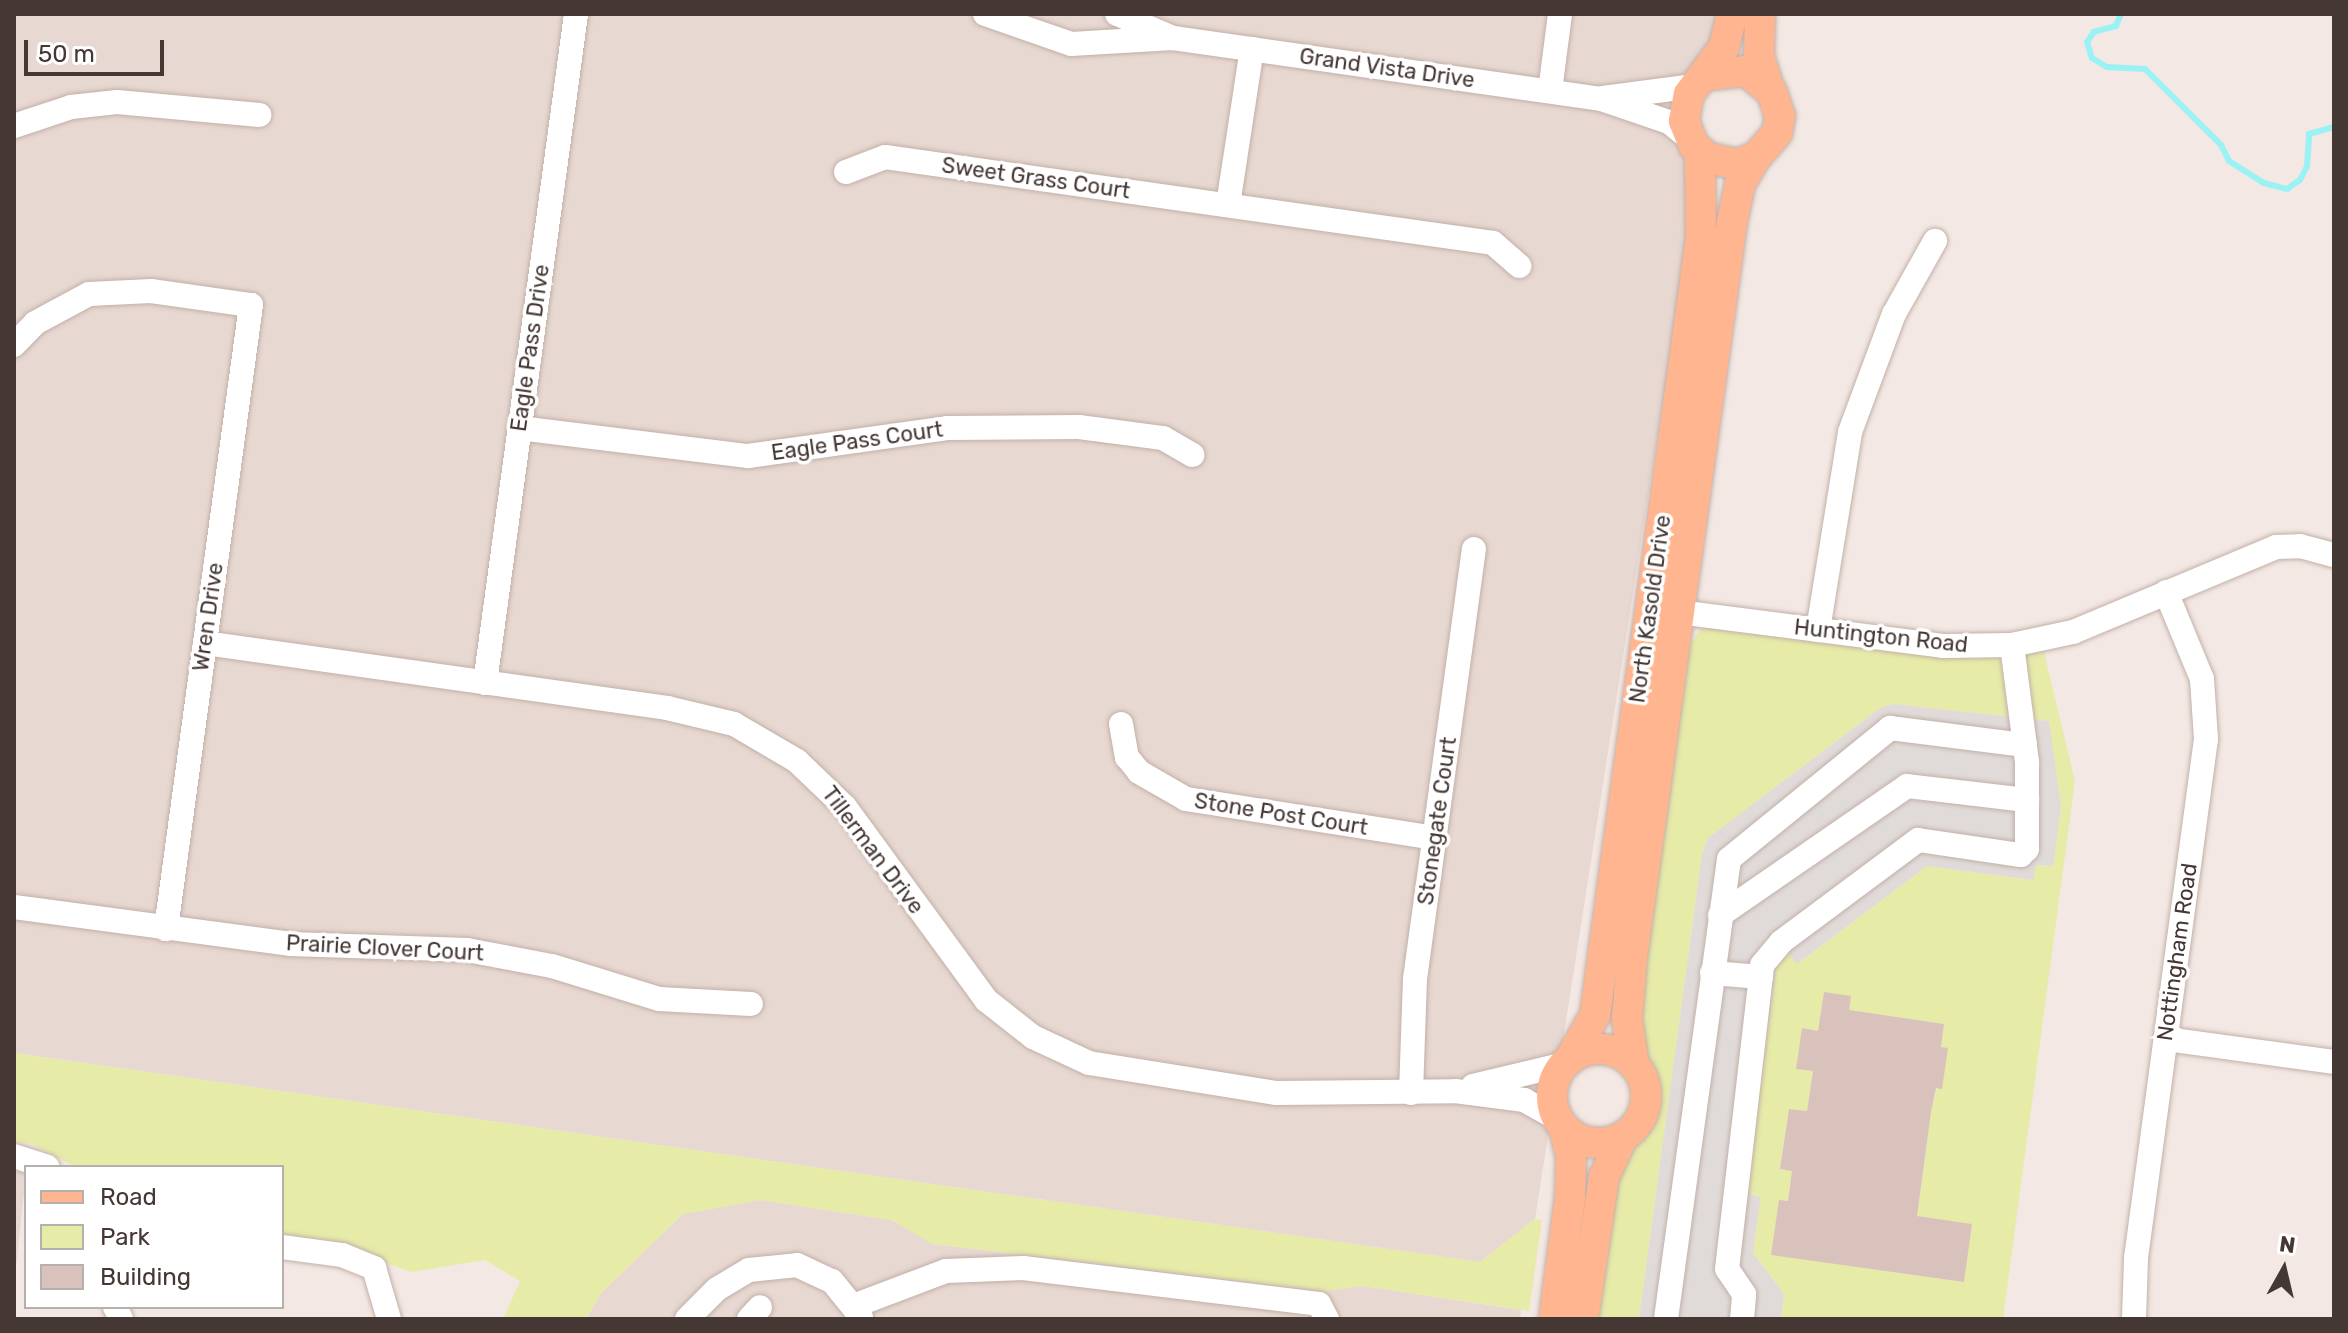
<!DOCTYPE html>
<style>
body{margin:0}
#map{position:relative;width:2348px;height:1333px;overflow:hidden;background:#f3e8e3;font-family:Rubik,sans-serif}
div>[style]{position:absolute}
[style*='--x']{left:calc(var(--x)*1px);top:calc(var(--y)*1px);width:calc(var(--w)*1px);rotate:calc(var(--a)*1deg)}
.residential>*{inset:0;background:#e7d8d1}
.green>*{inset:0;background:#e6eba8}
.parking>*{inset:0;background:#e0dbd9}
.stream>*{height:6px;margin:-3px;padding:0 3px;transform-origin:3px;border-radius:3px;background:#9af2f5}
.building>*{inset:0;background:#d8c2bb}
.roads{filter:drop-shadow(0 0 2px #c2b0a8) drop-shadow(0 0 2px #c2b0a8)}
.minor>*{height:24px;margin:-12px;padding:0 12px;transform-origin:12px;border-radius:12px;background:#fff}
.major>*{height:30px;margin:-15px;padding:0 15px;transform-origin:15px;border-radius:15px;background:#ffb690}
.major>.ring{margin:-15px;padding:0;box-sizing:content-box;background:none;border:30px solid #ffb690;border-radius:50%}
span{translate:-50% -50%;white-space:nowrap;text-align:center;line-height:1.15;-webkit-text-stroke:7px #fff;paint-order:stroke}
.street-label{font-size:22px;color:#453733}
.frame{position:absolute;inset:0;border:16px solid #453733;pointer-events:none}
.legend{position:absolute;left:24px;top:1165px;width:260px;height:144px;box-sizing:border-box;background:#fff;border:2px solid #b5afad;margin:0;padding:10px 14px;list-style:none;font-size:24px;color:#453733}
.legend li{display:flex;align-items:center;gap:16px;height:40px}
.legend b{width:40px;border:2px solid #b5afad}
.north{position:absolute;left:2244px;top:1229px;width:80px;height:80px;-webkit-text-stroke:6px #fff;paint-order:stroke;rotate:8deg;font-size:22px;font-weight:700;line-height:32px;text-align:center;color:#453733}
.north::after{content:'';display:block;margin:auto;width:28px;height:36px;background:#453733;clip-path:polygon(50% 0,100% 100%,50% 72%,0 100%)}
.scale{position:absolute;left:24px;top:40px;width:140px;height:36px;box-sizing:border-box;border:4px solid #453733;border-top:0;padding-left:10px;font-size:24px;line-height:28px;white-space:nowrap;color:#453733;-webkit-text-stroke:6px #fff;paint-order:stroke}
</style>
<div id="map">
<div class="residential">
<i style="clip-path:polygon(14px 14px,1724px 14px,1699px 70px,1694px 171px,1678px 305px,1535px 1219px,1480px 1262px,14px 1053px)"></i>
<i style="clip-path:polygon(14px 1171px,26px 1173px,14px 1287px)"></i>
<i style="clip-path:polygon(760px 1200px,892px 1220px,933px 1244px,1324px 1291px,1363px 1286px,1521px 1310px,1520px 1319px,586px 1319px,602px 1292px,683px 1214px)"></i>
</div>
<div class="green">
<i style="clip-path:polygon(evenodd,1714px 627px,1956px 658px,2044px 652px,2075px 781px,2003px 1319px,1781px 1319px,1784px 1294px,1753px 1253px,1761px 1197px,1745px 1194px,1777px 961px,1788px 953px,1797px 964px,1927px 866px,2032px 880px,2036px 865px,2052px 866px,2049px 721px,1893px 704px,1880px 708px,1708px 838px,1702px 854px,1639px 1319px,1595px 1319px,1616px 1165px,1650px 1124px,1656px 1102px,1654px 1081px,1635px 1042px,1688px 647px,1701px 629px,1714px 627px,1824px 992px,1850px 996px,1848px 1013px,1944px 1024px,1941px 1047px,1947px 1048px,1931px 1112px,1917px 1216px,1972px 1224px,1964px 1282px,1772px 1255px,1806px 1203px,1789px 1189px,1791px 1179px,1806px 1181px,1808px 1173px,1780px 1169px,1789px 1109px,1807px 1111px,1813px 1071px,1796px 1069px,1803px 1028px,1818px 1031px,1824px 992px)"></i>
<i style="clip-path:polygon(14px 1053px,1480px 1262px,1535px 1219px,1542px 1220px,1529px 1311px,1363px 1286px,1325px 1291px,932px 1244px,892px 1220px,760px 1200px,683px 1214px,602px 1292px,586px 1319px,503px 1319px,520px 1281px,485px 1260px,411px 1272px,365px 1255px,282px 1239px,282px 1167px,76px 1167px,32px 1144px,14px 1142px)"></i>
</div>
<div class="parking">
<i style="clip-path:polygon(1893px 704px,2049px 721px,2061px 807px,2053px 866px,2036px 865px,2033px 880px,1927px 866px,1797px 964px,1788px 953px,1777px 961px,1745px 1193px,1761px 1197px,1753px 1253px,1784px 1294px,1781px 1319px,1639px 1319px,1702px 854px,1708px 838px,1880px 708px)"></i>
</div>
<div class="stream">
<i style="--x:2121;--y:14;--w:13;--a:113"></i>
<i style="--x:2116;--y:26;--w:23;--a:165"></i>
<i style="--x:2094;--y:32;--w:12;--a:125"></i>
<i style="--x:2087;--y:42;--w:17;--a:73"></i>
<i style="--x:2092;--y:58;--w:17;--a:31"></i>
<i style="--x:2107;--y:67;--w:38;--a:3"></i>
<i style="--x:2145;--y:69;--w:107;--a:45"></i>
<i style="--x:2221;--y:145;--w:18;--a:63"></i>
<i style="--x:2229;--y:161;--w:41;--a:32.2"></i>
<i style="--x:2264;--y:183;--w:24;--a:15"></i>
<i style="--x:2287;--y:189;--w:16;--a:-35"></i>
<i style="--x:2300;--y:180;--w:16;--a:-63"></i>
<i style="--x:2307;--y:166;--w:32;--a:-86"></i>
<i style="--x:2309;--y:134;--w:26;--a:-16"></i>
</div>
<div class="building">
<i style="clip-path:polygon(1824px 992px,1851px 996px,1849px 1010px,1944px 1024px,1941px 1047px,1948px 1048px,1942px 1089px,1936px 1088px,1931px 1112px,1917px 1216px,1972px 1224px,1964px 1282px,1771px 1255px,1779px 1200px,1788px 1201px,1792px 1171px,1780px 1169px,1789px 1109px,1807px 1111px,1813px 1071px,1796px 1069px,1802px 1028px,1818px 1031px)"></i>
</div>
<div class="roads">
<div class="minor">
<i style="--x:985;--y:14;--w:91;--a:19.2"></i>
<i style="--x:1071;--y:44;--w:102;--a:-3.4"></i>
<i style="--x:1173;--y:38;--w:432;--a:8.1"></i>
<i style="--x:1601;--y:99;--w:72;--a:18.7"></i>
<i style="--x:1669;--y:122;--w:27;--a:39"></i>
<i style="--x:1117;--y:14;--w:61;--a:23.2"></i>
<i style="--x:1550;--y:91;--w:78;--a:-82.6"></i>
<i style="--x:1603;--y:98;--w:92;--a:-7.5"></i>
<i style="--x:14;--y:126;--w:60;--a:-18.4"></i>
<i style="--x:71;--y:107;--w:46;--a:-6.2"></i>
<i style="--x:117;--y:102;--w:143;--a:5.2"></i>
<i style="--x:846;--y:172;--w:42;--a:-21"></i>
<i style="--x:885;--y:157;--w:614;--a:8.05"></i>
<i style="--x:1493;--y:243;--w:35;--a:41"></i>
<i style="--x:1228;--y:205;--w:158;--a:-81.3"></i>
<i style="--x:14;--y:345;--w:30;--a:-46"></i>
<i style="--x:35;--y:323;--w:61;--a:-28.2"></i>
<i style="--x:89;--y:294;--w:62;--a:-2.8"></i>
<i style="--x:151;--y:291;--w:101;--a:8"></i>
<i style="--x:251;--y:305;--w:630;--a:97.76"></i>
<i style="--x:519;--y:428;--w:231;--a:7"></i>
<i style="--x:748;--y:456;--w:201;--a:-8"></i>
<i style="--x:947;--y:428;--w:132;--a:-0.4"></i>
<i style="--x:1079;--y:427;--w:85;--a:7.5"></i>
<i style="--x:1163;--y:438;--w:34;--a:30"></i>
<i style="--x:1663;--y:610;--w:282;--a:7.3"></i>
<i style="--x:1943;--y:646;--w:69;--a:-0.8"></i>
<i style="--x:2012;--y:645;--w:62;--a:-12"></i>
<i style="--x:2073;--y:632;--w:220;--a:-22.7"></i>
<i style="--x:2276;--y:547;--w:24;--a:-2"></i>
<i style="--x:2300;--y:546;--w:35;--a:15"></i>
<i style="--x:1818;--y:630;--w:201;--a:-80.8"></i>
<i style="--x:1850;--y:432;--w:126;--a:-69.6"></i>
<i style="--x:1894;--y:314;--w:84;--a:-60.7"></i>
<i style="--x:205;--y:643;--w:467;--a:8"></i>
<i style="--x:667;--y:708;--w:69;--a:13.4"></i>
<i style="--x:734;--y:724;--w:73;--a:30.4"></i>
<i style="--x:797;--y:761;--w:66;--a:43.8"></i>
<i style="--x:845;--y:807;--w:239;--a:53.8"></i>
<i style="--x:986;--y:1000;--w:60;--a:38.2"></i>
<i style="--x:1033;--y:1037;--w:62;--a:24.9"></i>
<i style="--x:1089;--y:1063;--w:190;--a:9.1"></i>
<i style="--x:1277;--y:1093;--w:178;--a:-0.6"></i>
<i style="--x:1455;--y:1091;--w:70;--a:7.4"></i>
<i style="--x:1524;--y:1100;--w:39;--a:29"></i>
<i style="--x:485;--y:683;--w:675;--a:-82.25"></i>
<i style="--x:1121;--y:724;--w:34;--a:80"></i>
<i style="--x:1127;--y:757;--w:19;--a:51"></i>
<i style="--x:1139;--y:772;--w:54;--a:29.9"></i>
<i style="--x:1186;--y:799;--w:252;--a:8.9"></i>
<i style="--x:14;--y:907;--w:278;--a:7.6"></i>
<i style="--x:290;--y:944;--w:177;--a:1.9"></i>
<i style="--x:467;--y:950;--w:86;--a:10.7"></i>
<i style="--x:552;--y:966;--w:112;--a:17.1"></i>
<i style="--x:659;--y:999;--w:92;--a:3.1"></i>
<i style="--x:1720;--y:915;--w:227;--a:-34.6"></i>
<i style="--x:1907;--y:786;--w:121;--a:6.7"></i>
<i style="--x:1712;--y:973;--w:49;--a:4.7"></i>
<i style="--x:2166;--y:1039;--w:170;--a:7.8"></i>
<i style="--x:1473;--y:1086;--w:95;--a:-13.4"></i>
<i style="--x:1411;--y:1093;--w:114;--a:-88"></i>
<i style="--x:1415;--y:979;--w:434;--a:-82.2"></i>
<i style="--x:14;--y:1156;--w:35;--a:18"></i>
<i style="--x:282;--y:1247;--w:61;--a:7.6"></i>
<i style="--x:342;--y:1255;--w:35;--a:22"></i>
<i style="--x:374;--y:1268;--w:53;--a:73.6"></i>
<i style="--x:856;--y:1305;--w:96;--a:-20.7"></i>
<i style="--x:946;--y:1271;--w:77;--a:-2.2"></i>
<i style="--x:1023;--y:1268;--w:298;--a:6.9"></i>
<i style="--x:1319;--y:1304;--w:17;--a:62"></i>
<i style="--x:115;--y:1307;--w:13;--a:63"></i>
<i style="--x:687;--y:1319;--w:42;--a:-45"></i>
<i style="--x:717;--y:1289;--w:37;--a:-31"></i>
<i style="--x:749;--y:1270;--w:48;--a:-5.9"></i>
<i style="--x:797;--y:1265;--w:38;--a:25"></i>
<i style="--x:832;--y:1281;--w:46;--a:51.1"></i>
<i style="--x:749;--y:1319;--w:16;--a:-47"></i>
<i style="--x:1666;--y:1319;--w:464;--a:-82.2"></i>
<i style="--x:1729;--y:859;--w:208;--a:-39.1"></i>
<i style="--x:1890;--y:728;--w:136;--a:7.2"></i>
<i style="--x:1742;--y:1319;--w:25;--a:-85"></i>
<i style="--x:1744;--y:1294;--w:30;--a:-124"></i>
<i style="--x:1727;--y:1269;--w:306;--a:-83.4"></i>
<i style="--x:1762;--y:965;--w:30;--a:-50"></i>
<i style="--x:1781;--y:942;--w:171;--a:-36.7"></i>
<i style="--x:1918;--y:840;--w:104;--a:8.3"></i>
<i style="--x:2021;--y:855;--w:8;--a:-45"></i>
<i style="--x:2027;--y:849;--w:87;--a:-90"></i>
<i style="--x:2027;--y:762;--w:118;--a:-97.3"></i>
<i style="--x:2134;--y:1319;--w:61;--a:-88.1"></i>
<i style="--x:2136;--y:1258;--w:524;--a:-82.32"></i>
<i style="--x:2206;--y:739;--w:60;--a:-93.8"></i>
<i style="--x:2202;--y:679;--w:94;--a:-112.5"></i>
</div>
<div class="major">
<i style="--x:1760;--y:14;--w:42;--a:91.4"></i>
<i style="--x:1759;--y:56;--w:30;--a:73"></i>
<i style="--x:1708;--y:75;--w:38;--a:-6"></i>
<i style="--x:1746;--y:71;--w:33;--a:39"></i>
<i style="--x:1772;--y:92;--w:25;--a:72"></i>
<i style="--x:1780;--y:116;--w:17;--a:100"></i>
<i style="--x:1777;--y:133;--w:33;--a:131"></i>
<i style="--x:1755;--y:158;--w:20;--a:162"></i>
<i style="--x:1736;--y:164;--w:29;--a:-168"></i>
<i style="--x:1708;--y:158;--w:18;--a:-139"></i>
<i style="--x:1694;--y:146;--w:27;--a:-112"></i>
<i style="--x:1684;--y:121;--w:27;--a:-80"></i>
<i style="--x:1689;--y:94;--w:59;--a:-53.3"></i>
<i style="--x:1724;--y:47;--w:34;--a:-76"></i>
<i class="ring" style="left:1552px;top:1049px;width:64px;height:64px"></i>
<i style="--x:1570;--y:1059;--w:51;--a:-60.4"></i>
<i style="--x:1595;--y:1015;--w:785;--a:-82.24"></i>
<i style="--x:1701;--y:237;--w:85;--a:-90.7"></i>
<i style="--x:1634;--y:1065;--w:47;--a:-98.7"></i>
<i style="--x:1627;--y:1019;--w:61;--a:-85.3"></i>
<i style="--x:1632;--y:958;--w:743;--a:-82.26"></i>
<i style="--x:1732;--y:222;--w:39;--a:-78"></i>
<i style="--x:1740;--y:184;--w:30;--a:-60"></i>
<i style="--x:1554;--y:1319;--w:122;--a:-82.5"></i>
<i style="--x:1570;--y:1198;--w:42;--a:-88.6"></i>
<i style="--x:1571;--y:1156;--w:30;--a:-104"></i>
<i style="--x:1583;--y:1319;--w:144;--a:-81.6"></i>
<i style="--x:1604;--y:1177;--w:45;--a:-65.1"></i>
</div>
</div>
<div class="street-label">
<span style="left:1387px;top:68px;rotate:8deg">Grand Vista Drive</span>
<span style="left:1036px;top:178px;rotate:8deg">Sweet Grass Court</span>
<span style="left:530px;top:348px;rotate:-82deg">Eagle Pass Drive</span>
<span style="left:857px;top:441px;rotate:-8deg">Eagle Pass Court</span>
<span style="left:1650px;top:609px;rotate:-82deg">North Kasold Drive</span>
<span style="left:208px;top:617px;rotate:-82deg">Wren Drive</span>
<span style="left:1881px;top:636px;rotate:6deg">Huntington Road</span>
<span style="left:1281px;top:814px;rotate:9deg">Stone Post Court</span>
<span style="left:1437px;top:821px;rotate:-82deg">Stonegate Court</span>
<span style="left:873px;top:850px;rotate:53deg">Tillerman Drive</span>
<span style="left:385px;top:948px;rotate:3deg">Prairie Clover Court</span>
<span style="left:2177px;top:952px;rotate:-82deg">Nottingham Road</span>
</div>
<div class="frame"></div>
<ul class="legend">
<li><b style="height:10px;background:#ffb690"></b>Road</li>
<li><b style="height:22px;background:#e6eba8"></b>Park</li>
<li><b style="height:22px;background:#d8c2bb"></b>Building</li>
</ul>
<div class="north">N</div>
<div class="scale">50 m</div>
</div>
